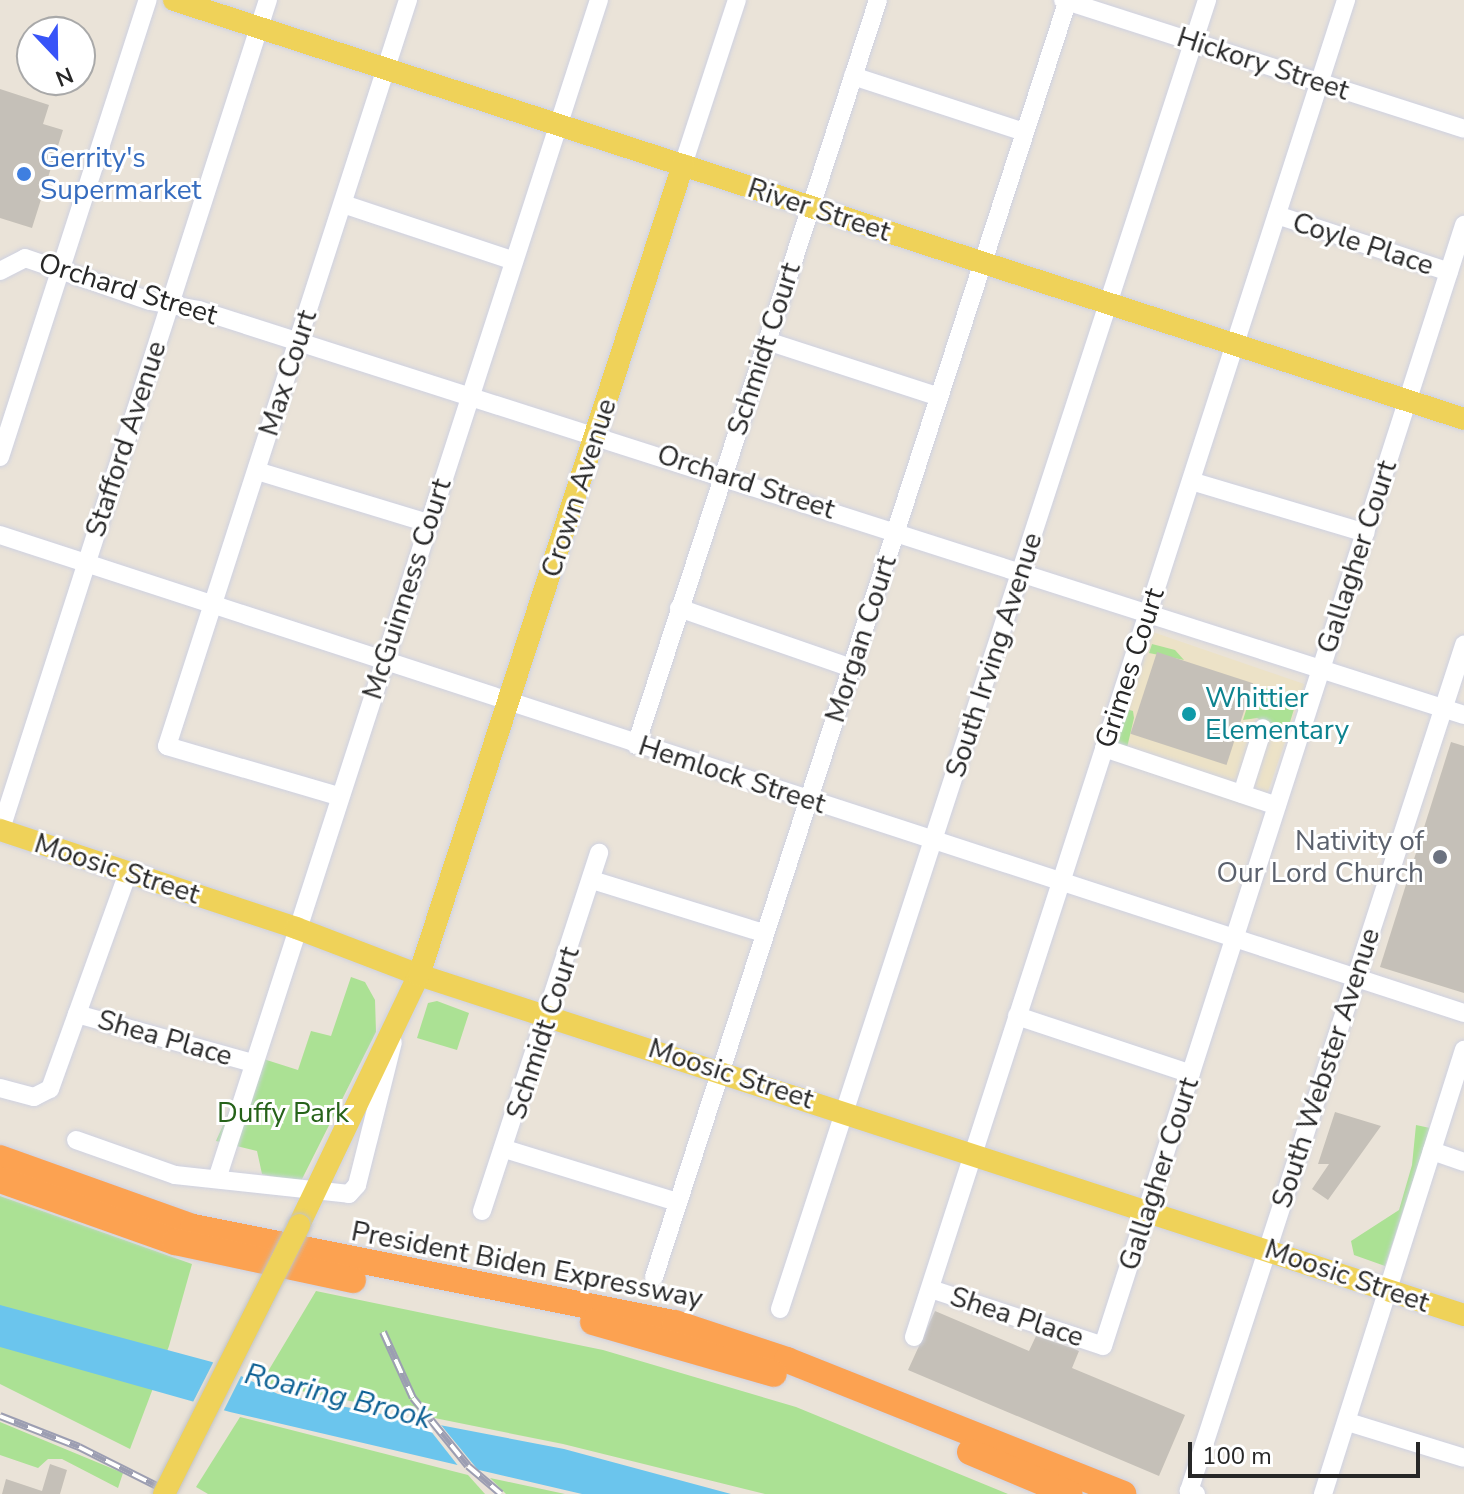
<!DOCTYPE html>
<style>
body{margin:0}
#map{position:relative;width:1464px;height:1494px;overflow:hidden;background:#eae3d8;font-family:"Nunito Sans",sans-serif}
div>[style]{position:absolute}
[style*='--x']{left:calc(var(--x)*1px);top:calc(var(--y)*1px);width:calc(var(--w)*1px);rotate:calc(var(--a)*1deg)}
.education>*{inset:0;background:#ece2c7;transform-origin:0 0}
.green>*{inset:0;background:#abe194}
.water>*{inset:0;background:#6bc5ed}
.pier>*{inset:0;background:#eae3d8}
.building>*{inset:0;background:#c5c0b8;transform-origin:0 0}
.roads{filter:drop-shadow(0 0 2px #ced1e1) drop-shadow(0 0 2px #ced1e1)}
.minor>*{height:18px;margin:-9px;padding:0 9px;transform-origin:9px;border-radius:9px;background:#fff}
.major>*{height:22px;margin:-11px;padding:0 11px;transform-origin:11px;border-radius:11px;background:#efd259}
.highway>*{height:26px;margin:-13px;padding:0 13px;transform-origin:13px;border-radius:13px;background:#fca251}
.rail>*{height:8px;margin-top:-4px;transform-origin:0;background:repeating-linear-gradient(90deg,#fff 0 15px,#9c9eb2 0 30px);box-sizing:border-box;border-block:2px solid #9c9eb2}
.bridges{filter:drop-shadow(0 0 2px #c3c3c3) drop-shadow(0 0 2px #c3c3c3)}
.major-bridge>*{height:22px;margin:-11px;padding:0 11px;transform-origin:11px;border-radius:11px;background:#efd259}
.dots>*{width:22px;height:22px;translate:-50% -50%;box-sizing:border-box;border:4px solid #fff;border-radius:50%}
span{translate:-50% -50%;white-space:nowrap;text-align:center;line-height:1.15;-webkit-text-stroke:6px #fff;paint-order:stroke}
.street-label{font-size:28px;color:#272727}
.shop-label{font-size:28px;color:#366cbe}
.left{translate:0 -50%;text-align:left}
.culture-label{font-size:28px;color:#0d838f}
.worship-label{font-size:28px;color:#5b616d}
.right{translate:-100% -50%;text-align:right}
.park-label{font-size:28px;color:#266219}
.water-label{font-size:30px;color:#0e6194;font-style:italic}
.north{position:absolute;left:16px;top:16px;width:80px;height:80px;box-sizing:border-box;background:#fff;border:2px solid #a9a9a9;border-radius:50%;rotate:158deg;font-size:22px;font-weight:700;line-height:32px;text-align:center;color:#272727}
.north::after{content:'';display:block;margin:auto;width:28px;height:36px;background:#3854f8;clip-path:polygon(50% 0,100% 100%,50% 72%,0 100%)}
.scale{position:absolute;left:1188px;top:1442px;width:232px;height:36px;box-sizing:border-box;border:4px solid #272727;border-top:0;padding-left:10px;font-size:24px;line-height:28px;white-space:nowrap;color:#272727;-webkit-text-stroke:6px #fff;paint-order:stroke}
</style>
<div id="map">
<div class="education">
<i style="left:1147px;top:630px;width:167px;height:135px;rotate:19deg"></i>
</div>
<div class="green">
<i style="clip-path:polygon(1152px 644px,1175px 650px,1184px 660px,1149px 653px)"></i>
<i style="clip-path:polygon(1254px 685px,1298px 696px,1287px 732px,1257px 718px,1243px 720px)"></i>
<i style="clip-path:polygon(1123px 708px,1133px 711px,1134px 718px,1126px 752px,1115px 745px)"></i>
<i style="clip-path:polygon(351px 977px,365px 982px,375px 1000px,376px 1032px,300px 1183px,262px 1174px,257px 1151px,216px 1141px,254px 1056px,298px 1070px,311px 1031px,331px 1036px)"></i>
<i style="clip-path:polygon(437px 1001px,469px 1013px,457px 1050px,417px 1038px,428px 1003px)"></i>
<i style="clip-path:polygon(1416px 1125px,1430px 1128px,1385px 1266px,1354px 1255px,1351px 1241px,1399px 1210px,1412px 1165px)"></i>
<i style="clip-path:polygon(0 1196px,192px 1264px,169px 1346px,130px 1449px,0 1384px)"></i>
<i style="clip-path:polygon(316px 1291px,603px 1350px,796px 1407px,1008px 1494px,765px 1494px,563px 1444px,261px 1383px)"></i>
<i style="clip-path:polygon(240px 1417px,468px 1475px,485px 1494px,208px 1494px,196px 1487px)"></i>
<i style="clip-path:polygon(0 1422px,123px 1473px,118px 1488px,62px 1459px,48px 1459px,38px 1468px,0 1455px)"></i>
<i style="clip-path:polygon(490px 1478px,565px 1494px,506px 1494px)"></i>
</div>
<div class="water">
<i style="clip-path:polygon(0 1305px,212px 1362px,278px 1394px,564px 1449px,731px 1494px,582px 1494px,230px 1412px,0 1347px)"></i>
</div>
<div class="pier">
<i style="clip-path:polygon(215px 1359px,243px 1372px,222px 1414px,191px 1406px)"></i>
<i style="clip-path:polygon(419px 1416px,436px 1419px,483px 1476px,463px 1472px)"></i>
</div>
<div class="building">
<i style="clip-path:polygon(0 89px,49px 105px,43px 124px,63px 130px,32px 228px,0 218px)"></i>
<i style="left:1157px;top:652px;width:101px;height:86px;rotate:18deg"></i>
<i style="clip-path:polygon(1451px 742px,1464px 746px,1464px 993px,1380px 967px)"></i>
<i style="clip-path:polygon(1335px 1112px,1381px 1126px,1328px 1200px,1312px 1189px,1329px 1164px,1318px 1164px)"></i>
<i style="clip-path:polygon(935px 1311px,1029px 1351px,1036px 1336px,1072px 1348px,1079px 1351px,1072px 1368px,1185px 1415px,1159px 1476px,908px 1370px)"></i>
<i style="clip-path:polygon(50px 1464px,67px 1470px,60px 1494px,2px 1494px,6px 1479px,42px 1491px)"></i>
</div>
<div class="roads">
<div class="minor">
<i style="--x:1063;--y:0;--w:421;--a:17.8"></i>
<i style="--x:853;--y:76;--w:180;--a:18.1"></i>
<i style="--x:683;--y:165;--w:174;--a:-71.9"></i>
<i style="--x:343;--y:204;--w:180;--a:18.4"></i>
<i style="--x:1277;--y:215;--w:181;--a:18.3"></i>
<i style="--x:0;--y:271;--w:28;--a:-27"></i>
<i style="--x:25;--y:258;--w:132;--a:19"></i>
<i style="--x:150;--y:301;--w:50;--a:10.4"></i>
<i style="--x:199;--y:310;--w:1328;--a:17.75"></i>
<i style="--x:767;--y:341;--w:181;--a:18"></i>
<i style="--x:0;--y:457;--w:480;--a:-72.1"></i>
<i style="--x:257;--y:471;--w:179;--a:16.9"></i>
<i style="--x:1191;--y:481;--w:182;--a:16.6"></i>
<i style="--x:0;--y:535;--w:1540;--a:18.08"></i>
<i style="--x:679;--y:608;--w:182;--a:19.2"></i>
<i style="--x:636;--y:745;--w:783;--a:-72"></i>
<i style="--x:1104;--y:748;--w:182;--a:18.5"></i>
<i style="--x:1242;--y:794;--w:69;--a:-72.3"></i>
<i style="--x:338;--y:796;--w:178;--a:-163.7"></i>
<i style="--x:167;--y:746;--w:784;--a:-72.1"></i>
<i style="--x:0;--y:832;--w:874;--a:-72.15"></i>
<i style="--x:592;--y:880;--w:179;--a:17.2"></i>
<i style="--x:77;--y:1014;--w:183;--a:15.6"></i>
<i style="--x:1017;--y:1016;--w:183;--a:18.4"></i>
<i style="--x:0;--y:1088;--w:35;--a:15"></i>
<i style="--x:34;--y:1097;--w:18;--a:-27"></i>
<i style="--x:50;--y:1089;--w:231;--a:-70.2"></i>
<i style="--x:76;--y:1140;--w:105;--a:19.5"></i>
<i style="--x:175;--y:1175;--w:175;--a:6.2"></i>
<i style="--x:349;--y:1194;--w:12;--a:-48"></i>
<i style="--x:357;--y:1185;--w:147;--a:-75.9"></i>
<i style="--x:505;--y:1149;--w:180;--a:17.1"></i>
<i style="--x:1432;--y:1151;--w:34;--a:19"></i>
<i style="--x:217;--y:1179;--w:1239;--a:-72.05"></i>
<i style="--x:482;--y:1211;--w:377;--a:-71.9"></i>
<i style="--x:654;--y:1277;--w:1342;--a:-72.04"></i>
<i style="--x:931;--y:1289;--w:181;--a:18.3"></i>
<i style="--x:1103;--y:1346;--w:1178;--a:-72.15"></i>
<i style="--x:780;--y:1309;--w:1377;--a:-71.93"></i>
<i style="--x:914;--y:1337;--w:1405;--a:-72.09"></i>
<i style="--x:1348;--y:1422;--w:121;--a:17.2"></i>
<i style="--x:1196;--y:1494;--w:8;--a:-157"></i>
<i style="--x:1189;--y:1491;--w:890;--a:-71.99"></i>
<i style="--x:1323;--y:1494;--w:466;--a:-72.4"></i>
</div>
<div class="major">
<i style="--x:174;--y:0;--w:1356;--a:17.99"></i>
<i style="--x:0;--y:830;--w:312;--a:18.3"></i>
<i style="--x:296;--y:928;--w:132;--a:20.9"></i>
<i style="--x:419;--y:975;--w:1099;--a:18.02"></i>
<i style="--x:299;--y:1225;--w:277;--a:-64.4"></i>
<i style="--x:419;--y:975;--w:852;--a:-71.95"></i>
</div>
<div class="highway">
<i style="--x:0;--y:1158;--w:205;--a:19.7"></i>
<i style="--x:193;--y:1227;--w:491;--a:11.3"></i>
<i style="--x:675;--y:1323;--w:118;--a:18.3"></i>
<i style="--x:787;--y:1360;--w:362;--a:21.7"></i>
<i style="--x:0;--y:1180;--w:186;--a:19.5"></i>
<i style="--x:175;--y:1242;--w:182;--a:12.1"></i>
<i style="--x:593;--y:1322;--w:188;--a:16"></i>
<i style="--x:970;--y:1452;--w:108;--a:22.8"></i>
</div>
</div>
<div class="rail">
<i style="--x:383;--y:1332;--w:72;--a:65.6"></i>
<i style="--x:413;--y:1398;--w:87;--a:51"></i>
<i style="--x:468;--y:1466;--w:43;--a:40.3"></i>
<i style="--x:0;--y:1416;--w:85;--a:21.4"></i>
<i style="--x:79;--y:1447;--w:105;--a:26.6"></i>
</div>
<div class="bridges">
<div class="major-bridge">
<i style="--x:164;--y:1494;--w:301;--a:-63.3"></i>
</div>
</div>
<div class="dots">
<i style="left:24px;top:174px;background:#3f7fe0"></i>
<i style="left:1189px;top:714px;background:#0f9aa8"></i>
<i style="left:1440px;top:857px;background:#6b7280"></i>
</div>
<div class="street-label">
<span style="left:1263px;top:64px;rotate:18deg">Hickory Street</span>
<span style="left:819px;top:210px;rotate:18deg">River Street</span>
<span style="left:1363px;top:244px;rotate:18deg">Coyle Place</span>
<span style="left:128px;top:289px;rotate:17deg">Orchard Street</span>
<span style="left:764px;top:349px;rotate:-72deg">Schmidt Court</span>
<span style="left:288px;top:373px;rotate:-72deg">Max Court</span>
<span style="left:126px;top:439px;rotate:-72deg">Stafford Avenue</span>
<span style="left:746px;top:482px;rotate:18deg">Orchard Street</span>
<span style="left:579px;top:488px;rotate:-72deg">Crown Avenue</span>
<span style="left:1357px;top:557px;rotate:-72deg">Gallagher Court</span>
<span style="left:407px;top:589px;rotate:-72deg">McGuinness Court</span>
<span style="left:861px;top:639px;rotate:-72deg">Morgan Court</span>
<span style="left:994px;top:655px;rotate:-72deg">South Irving Avenue</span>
<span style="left:1130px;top:668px;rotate:-72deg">Grimes Court</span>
<span style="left:732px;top:775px;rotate:18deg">Hemlock Street</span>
<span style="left:117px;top:869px;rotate:18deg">Moosic Street</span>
<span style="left:543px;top:1033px;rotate:-72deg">Schmidt Court</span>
<span style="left:165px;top:1038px;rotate:16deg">Shea Place</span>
<span style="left:1326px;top:1068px;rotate:-72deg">South Webster Avenue</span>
<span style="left:731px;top:1074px;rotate:18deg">Moosic Street</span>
<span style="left:1159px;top:1174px;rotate:-72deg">Gallagher Court</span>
<span style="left:527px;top:1265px;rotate:11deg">President Biden Expressway</span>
<span style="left:1347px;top:1276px;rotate:19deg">Moosic Street</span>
<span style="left:1017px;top:1317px;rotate:18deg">Shea Place</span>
</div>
<div class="shop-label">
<span class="left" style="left:40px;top:174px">Gerrity's<br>Supermarket</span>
</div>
<div class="culture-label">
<span class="left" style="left:1205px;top:714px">Whittier<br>Elementary</span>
</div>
<div class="worship-label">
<span class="right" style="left:1424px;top:857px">Nativity of<br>Our Lord Church</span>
</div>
<div class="park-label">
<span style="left:283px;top:1113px">Duffy Park</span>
</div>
<div class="water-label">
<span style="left:338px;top:1397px;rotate:14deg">Roaring Brook</span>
</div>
<div class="north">N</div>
<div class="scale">100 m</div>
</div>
